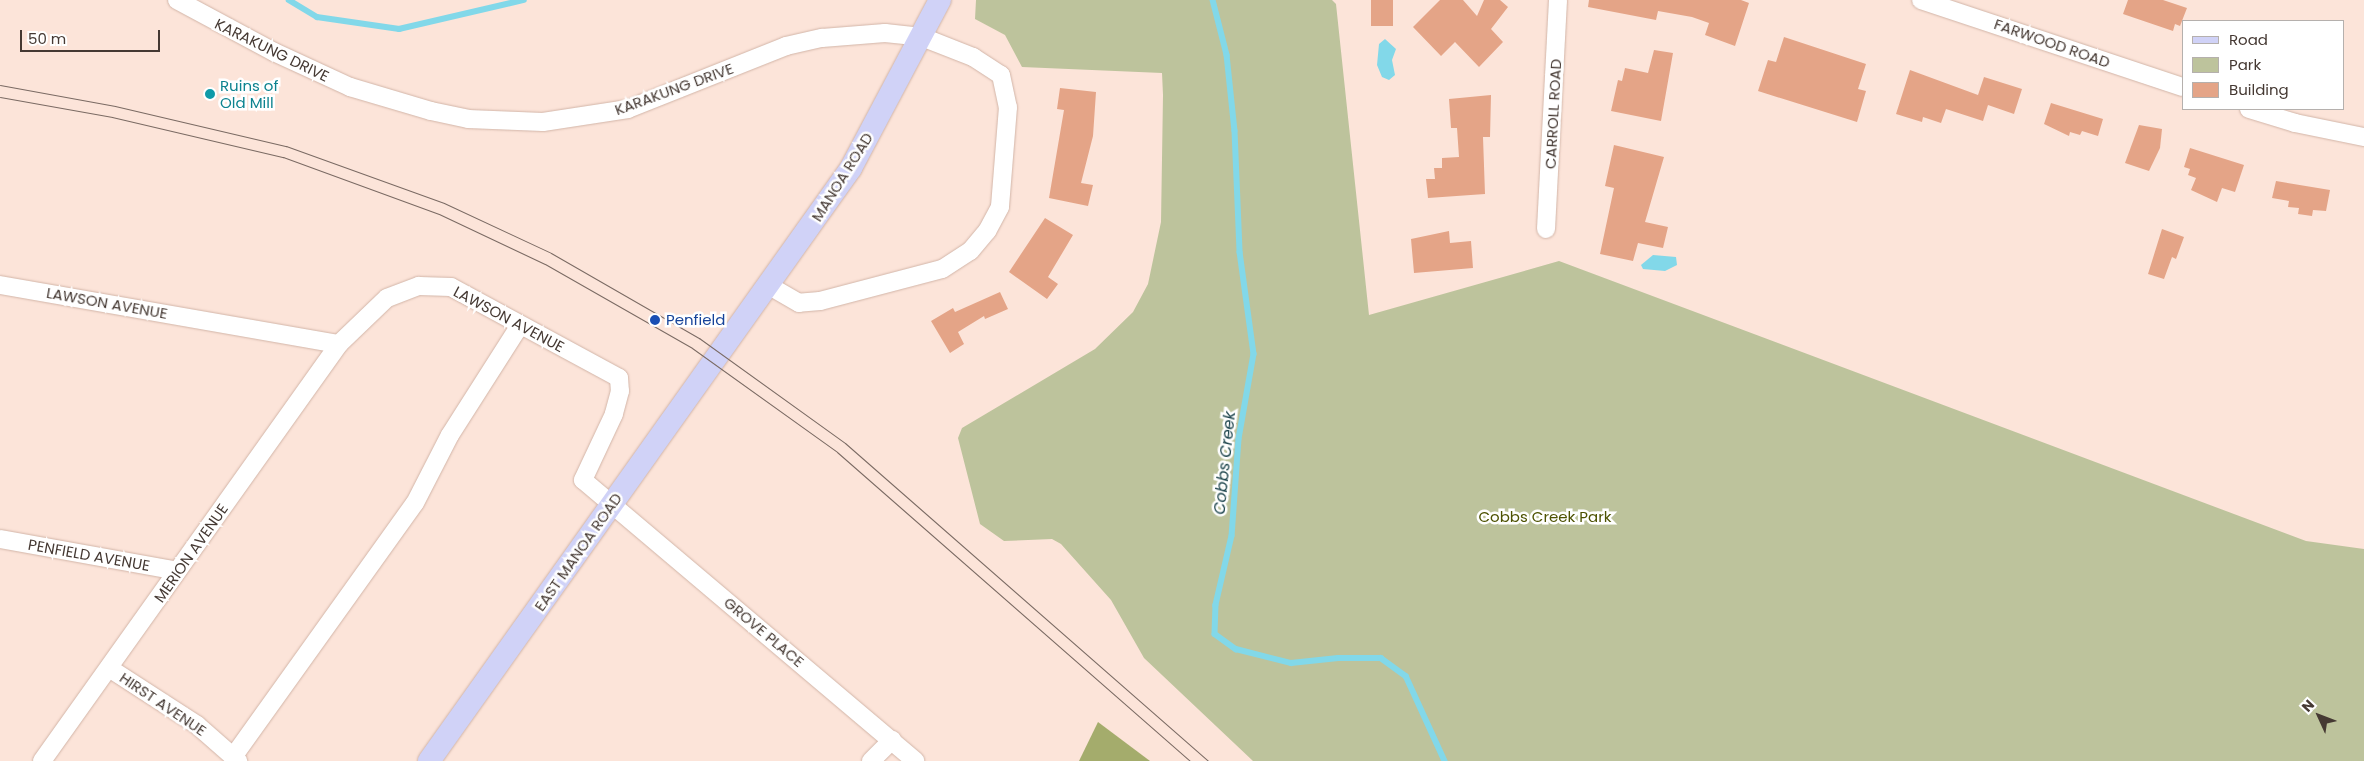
<!DOCTYPE html>
<style>
body{margin:0}
#map{position:relative;width:2364px;height:761px;overflow:hidden;background:#fce4d9;font-family:Poppins,sans-serif}
div>[style]{position:absolute}
[style*='--x']{left:calc(var(--x)*1px);top:calc(var(--y)*1px);width:calc(var(--w)*1px);rotate:calc(var(--a)*1deg)}
.green>*{inset:0;background:#bdc39c}
.forest>*{inset:0;background:#a4ac6c}
.water>*{inset:0;background:#82d8e9}
.stream>*{height:5.5px;margin:-2.75px;padding:0 2.75px;transform-origin:2.75px;border-radius:2.75px;background:#82d8e9}
.building>*{inset:0;background:#e4a487;transform-origin:0 0}
.roads{filter:drop-shadow(0 0 1px #d2b5a8) drop-shadow(0 0 1px #d2b5a8)}
.minor>*{height:18px;margin:-9px;padding:0 9px;transform-origin:9px;border-radius:9px;background:#fff}
.major>*{height:22px;margin:-11px;padding:0 11px;transform-origin:11px;border-radius:11px;background:#d0d2f7}
.tram>*{height:1px;margin:-0.5px;padding:0 0.5px;transform-origin:0.5px;border-radius:0.5px;background:#7a6a63}
.dots>*{width:14px;height:14px;translate:-50% -50%;box-sizing:border-box;border:2px solid #fff;border-radius:50%}
span{translate:-50% -50%;white-space:nowrap;text-align:center;line-height:1.15;-webkit-text-stroke:5px #fff;paint-order:stroke}
.street-label{font-size:15px;color:#453933}
.culture-label{font-size:15px;color:#0d838f}
.left{translate:0 -50%;text-align:left}
.transit-label{font-size:15px;color:#164399}
.park-label{font-size:15px;color:#4d5202}
.water-label{font-size:16px;color:#1b434b;font-style:italic}
.legend{position:absolute;left:2182px;top:20px;width:162px;height:90px;box-sizing:border-box;background:#fff;border:1px solid #b5b0ad;margin:0;padding:6px 9px;list-style:none;font-size:15px;color:#453933}
.legend li{display:flex;align-items:center;gap:10px;height:25px}
.legend b{width:25px;border:1px solid #b5b0ad}
.north{position:absolute;left:2294px;top:691px;width:50px;height:50px;-webkit-text-stroke:4px #fff;paint-order:stroke;rotate:313deg;font-size:14px;font-weight:700;line-height:20px;text-align:center;color:#453933}
.north::after{content:'';display:block;margin:auto;width:18px;height:22px;background:#453933;clip-path:polygon(50% 0,100% 100%,50% 72%,0 100%)}
.scale{position:absolute;left:20px;top:30px;width:140px;height:22px;box-sizing:border-box;border:2px solid #453933;border-top:0;padding-left:6px;font-size:15px;line-height:18px;white-space:nowrap;color:#453933;-webkit-text-stroke:4px #fff;paint-order:stroke}
</style>
<div id="map">
<div class="green">
<i style="clip-path:polygon(976px 0,1332px 0,1336px 4px,1369px 315px,1559px 261px,2306px 541px,2364px 549px,2364px 761px,1253px 761px,1144px 658px,1111px 600px,1061px 544px,1052px 539px,1004px 541px,980px 524px,958px 438px,962px 428px,1095px 349px,1133px 312px,1148px 284px,1161px 222px,1163px 95px,1162px 73px,1022px 67px,1005px 35px,975px 19px)"></i>
</div>
<div class="forest">
<i style="clip-path:polygon(1098px 722px,1150px 761px,1079px 761px)"></i>
</div>
<div class="water">
<i style="clip-path:polygon(1385px 39px,1396px 49px,1392px 60px,1395px 75px,1389px 80px,1382px 77px,1377px 65px,1379px 44px)"></i>
<i style="clip-path:polygon(1653px 255px,1676px 257px,1677px 265px,1665px 271px,1643px 269px,1641px 265px)"></i>
</div>
<div class="stream">
<i style="--x:289;--y:0;--w:33;--a:31"></i>
<i style="--x:317;--y:17;--w:83;--a:8.3"></i>
<i style="--x:399;--y:29;--w:128;--a:-13.1"></i>
<i style="--x:1213;--y:0;--w:57;--a:75.7"></i>
<i style="--x:1227;--y:55;--w:76;--a:84"></i>
<i style="--x:1235;--y:131;--w:121;--a:87.6"></i>
<i style="--x:1240;--y:252;--w:103;--a:82.2"></i>
<i style="--x:1254;--y:354;--w:86;--a:100"></i>
<i style="--x:1239;--y:439;--w:97;--a:94.1"></i>
<i style="--x:1232;--y:536;--w:71;--a:103.1"></i>
<i style="--x:1216;--y:605;--w:29;--a:92"></i>
<i style="--x:1215;--y:634;--w:26;--a:36"></i>
<i style="--x:1236;--y:649;--w:57;--a:14.3"></i>
<i style="--x:1291;--y:663;--w:47;--a:-6.1"></i>
<i style="--x:1338;--y:658;--w:43;--a:0"></i>
<i style="--x:1381;--y:658;--w:31;--a:36"></i>
<i style="--x:1406;--y:676;--w:94;--a:65.4"></i>
</div>
<div class="building">
<i style="left:1371px;top:0;width:22px;height:26px"></i>
<i style="clip-path:polygon(1440px 0,1463px 0,1477px 16px,1484px 0,1500px 0,1508px 7px,1491px 29px,1503px 42px,1479px 67px,1455px 42px,1441px 56px,1413px 27px)"></i>
<i style="clip-path:polygon(1589px 0,1741px 0,1749px 3px,1735px 46px,1705px 35px,1709px 23px,1692px 17px,1658px 11px,1656px 20px,1588px 7px)"></i>
<i style="clip-path:polygon(2128px 0,2163px 0,2187px 8px,2180px 26px,2175px 24px,2173px 31px,2123px 14px)"></i>
<i style="clip-path:polygon(1784px 37px,1866px 64px,1858px 89px,1866px 91px,1857px 122px,1758px 91px,1768px 60px,1776px 62px)"></i>
<i style="clip-path:polygon(1654px 50px,1673px 53px,1661px 121px,1611px 111px,1618px 80px,1622px 81px,1625px 68px,1648px 73px)"></i>
<i style="clip-path:polygon(1910px 70px,1978px 95px,1984px 77px,2022px 89px,2014px 114px,1988px 105px,1983px 121px,1946px 109px,1941px 123px,1923px 117px,1922px 122px,1896px 114px)"></i>
<i style="clip-path:polygon(1060px 88px,1096px 92px,1093px 136px,1081px 183px,1093px 185px,1088px 206px,1049px 198px,1064px 110px,1057px 109px)"></i>
<i style="clip-path:polygon(1491px 95px,1490px 137px,1483px 137px,1485px 194px,1428px 198px,1426px 179px,1435px 179px,1434px 168px,1442px 168px,1442px 158px,1459px 157px,1457px 128px,1451px 128px,1449px 99px)"></i>
<i style="clip-path:polygon(2051px 103px,2103px 119px,2098px 136px,2082px 131px,2080px 135px,2070px 132px,2069px 136px,2044px 124px)"></i>
<i style="clip-path:polygon(2139px 125px,2162px 129px,2160px 148px,2149px 171px,2125px 163px)"></i>
<i style="clip-path:polygon(1614px 145px,1664px 157px,1645px 222px,1668px 227px,1663px 248px,1638px 243px,1633px 261px,1600px 254px,1614px 188px,1605px 186px)"></i>
<i style="clip-path:polygon(2190px 148px,2244px 165px,2235px 192px,2222px 188px,2217px 202px,2191px 190px,2196px 178px,2188px 175px,2190px 169px,2184px 167px)"></i>
<i style="clip-path:polygon(2276px 181px,2330px 190px,2326px 211px,2313px 210px,2312px 216px,2298px 214px,2299px 208px,2288px 207px,2289px 201px,2272px 198px)"></i>
<i style="clip-path:polygon(1045px 218px,1073px 235px,1048px 277px,1058px 284px,1047px 299px,1009px 272px)"></i>
<i style="clip-path:polygon(2162px 229px,2184px 237px,2176px 259px,2172px 257px,2164px 279px,2148px 274px)"></i>
<i style="clip-path:polygon(1449px 231px,1450px 243px,1471px 241px,1473px 268px,1414px 273px,1411px 239px)"></i>
<i style="clip-path:polygon(1000px 292px,1008px 309px,985px 319px,984px 316px,958px 332px,964px 344px,950px 353px,931px 321px,953px 308px,955px 312px)"></i>
</div>
<div class="roads">
<div class="minor">
<i style="--x:177;--y:0;--w:110;--a:28.2"></i>
<i style="--x:274;--y:52;--w:84;--a:24.7"></i>
<i style="--x:350;--y:87;--w:84;--a:16.5"></i>
<i style="--x:431;--y:111;--w:38;--a:12"></i>
<i style="--x:468;--y:119;--w:75;--a:2.3"></i>
<i style="--x:543;--y:122;--w:86;--a:-8.7"></i>
<i style="--x:628;--y:109;--w:170;--a:-21.7"></i>
<i style="--x:786;--y:46;--w:37;--a:-13"></i>
<i style="--x:822;--y:38;--w:63;--a:-4.5"></i>
<i style="--x:885;--y:33;--w:37;--a:6"></i>
<i style="--x:922;--y:37;--w:55;--a:21.4"></i>
<i style="--x:973;--y:57;--w:33;--a:33"></i>
<i style="--x:1001;--y:75;--w:33;--a:78"></i>
<i style="--x:1008;--y:107;--w:100;--a:94.6"></i>
<i style="--x:1000;--y:207;--w:27;--a:118"></i>
<i style="--x:987;--y:231;--w:26;--a:130"></i>
<i style="--x:970;--y:251;--w:33;--a:147"></i>
<i style="--x:942;--y:269;--w:126;--a:165.3"></i>
<i style="--x:820;--y:301;--w:21;--a:175"></i>
<i style="--x:799;--y:303;--w:36;--a:-150"></i>
<i style="--x:1921;--y:0;--w:276;--a:18.4"></i>
<i style="--x:2249;--y:109;--w:48;--a:16.9"></i>
<i style="--x:2295;--y:123;--w:70;--a:11.5"></i>
<i style="--x:1546;--y:229;--w:229;--a:-87"></i>
<i style="--x:0;--y:285;--w:344;--a:9.9"></i>
<i style="--x:339;--y:344;--w:66;--a:-43.8"></i>
<i style="--x:387;--y:298;--w:34;--a:-21"></i>
<i style="--x:419;--y:286;--w:32;--a:2"></i>
<i style="--x:451;--y:287;--w:191;--a:28.4"></i>
<i style="--x:619;--y:378;--w:13;--a:86"></i>
<i style="--x:620;--y:391;--w:24;--a:105"></i>
<i style="--x:614;--y:414;--w:73;--a:115.2"></i>
<i style="--x:583;--y:480;--w:435;--a:40.2"></i>
<i style="--x:0;--y:539;--w:180;--a:10.2"></i>
<i style="--x:109;--y:668;--w:105;--a:32.9"></i>
<i style="--x:197;--y:725;--w:55;--a:41.3"></i>
<i style="--x:233;--y:757;--w:312;--a:-54.4"></i>
<i style="--x:415;--y:503;--w:76;--a:-62.8"></i>
<i style="--x:450;--y:435;--w:130;--a:-57.5"></i>
<i style="--x:42;--y:761;--w:512;--a:-54.54"></i>
<i style="--x:871;--y:761;--w:30;--a:-45"></i>
</div>
<div class="major">
<i style="--x:429;--y:761;--w:728;--a:-54.56"></i>
<i style="--x:851;--y:168;--w:190;--a:-62.1"></i>
</div>
</div>
<div class="tram">
<i style="--x:0;--y:85;--w:117;--a:10.3"></i>
<i style="--x:115;--y:106;--w:176;--a:13.2"></i>
<i style="--x:286;--y:146;--w:168;--a:19.8"></i>
<i style="--x:444;--y:203;--w:118;--a:25"></i>
<i style="--x:551;--y:253;--w:171;--a:29.9"></i>
<i style="--x:699;--y:338;--w:180;--a:35.7"></i>
<i style="--x:845;--y:443;--w:483;--a:41.2"></i>
<i style="--x:0;--y:97;--w:114;--a:10.1"></i>
<i style="--x:112;--y:117;--w:176;--a:13.2"></i>
<i style="--x:283;--y:157;--w:166;--a:20.1"></i>
<i style="--x:439;--y:214;--w:117;--a:25.3"></i>
<i style="--x:545;--y:264;--w:169;--a:29.7"></i>
<i style="--x:692;--y:348;--w:178;--a:35.6"></i>
<i style="--x:837;--y:452;--w:469;--a:41.2"></i>
</div>
<div class="dots">
<i style="left:210px;top:94px;background:#0f9aa8"></i>
<i style="left:655px;top:320px;background:#1a4fb4"></i>
</div>
<div class="street-label">
<span style="left:2052px;top:43px;rotate:19deg">FARWOOD ROAD</span>
<span style="left:272px;top:50px;rotate:26deg">KARAKUNG DRIVE</span>
<span style="left:674px;top:89px;rotate:-20deg">KARAKUNG DRIVE</span>
<span style="left:1553px;top:114px;rotate:-87deg">CARROLL ROAD</span>
<span style="left:842px;top:177px;rotate:-58deg">MANOA ROAD</span>
<span style="left:107px;top:303px;rotate:10deg">LAWSON AVENUE</span>
<span style="left:509px;top:319px;rotate:28deg">LAWSON AVENUE</span>
<span style="left:578px;top:552px;rotate:-55deg">EAST MANOA ROAD</span>
<span style="left:191px;top:553px;rotate:-55deg">MERION AVENUE</span>
<span style="left:89px;top:555px;rotate:10deg">PENFIELD AVENUE</span>
<span style="left:764px;top:632px;rotate:40deg">GROVE PLACE</span>
<span style="left:163px;top:704px;rotate:34deg">HIRST AVENUE</span>
</div>
<div class="culture-label">
<span class="left" style="left:220px;top:94px">Ruins of<br>Old Mill</span>
</div>
<div class="transit-label">
<span class="left" style="left:666px;top:320px">Penfield</span>
</div>
<div class="park-label">
<span style="left:1545px;top:517px">Cobbs Creek Park</span>
</div>
<div class="water-label">
<span style="left:1225px;top:463px;rotate:-84deg">Cobbs Creek</span>
</div>
<ul class="legend">
<li><b style="height:6px;background:#d0d2f7"></b>Road</li>
<li><b style="height:14px;background:#bdc39c"></b>Park</li>
<li><b style="height:14px;background:#e4a487"></b>Building</li>
</ul>
<div class="north">N</div>
<div class="scale">50 m</div>
</div>
